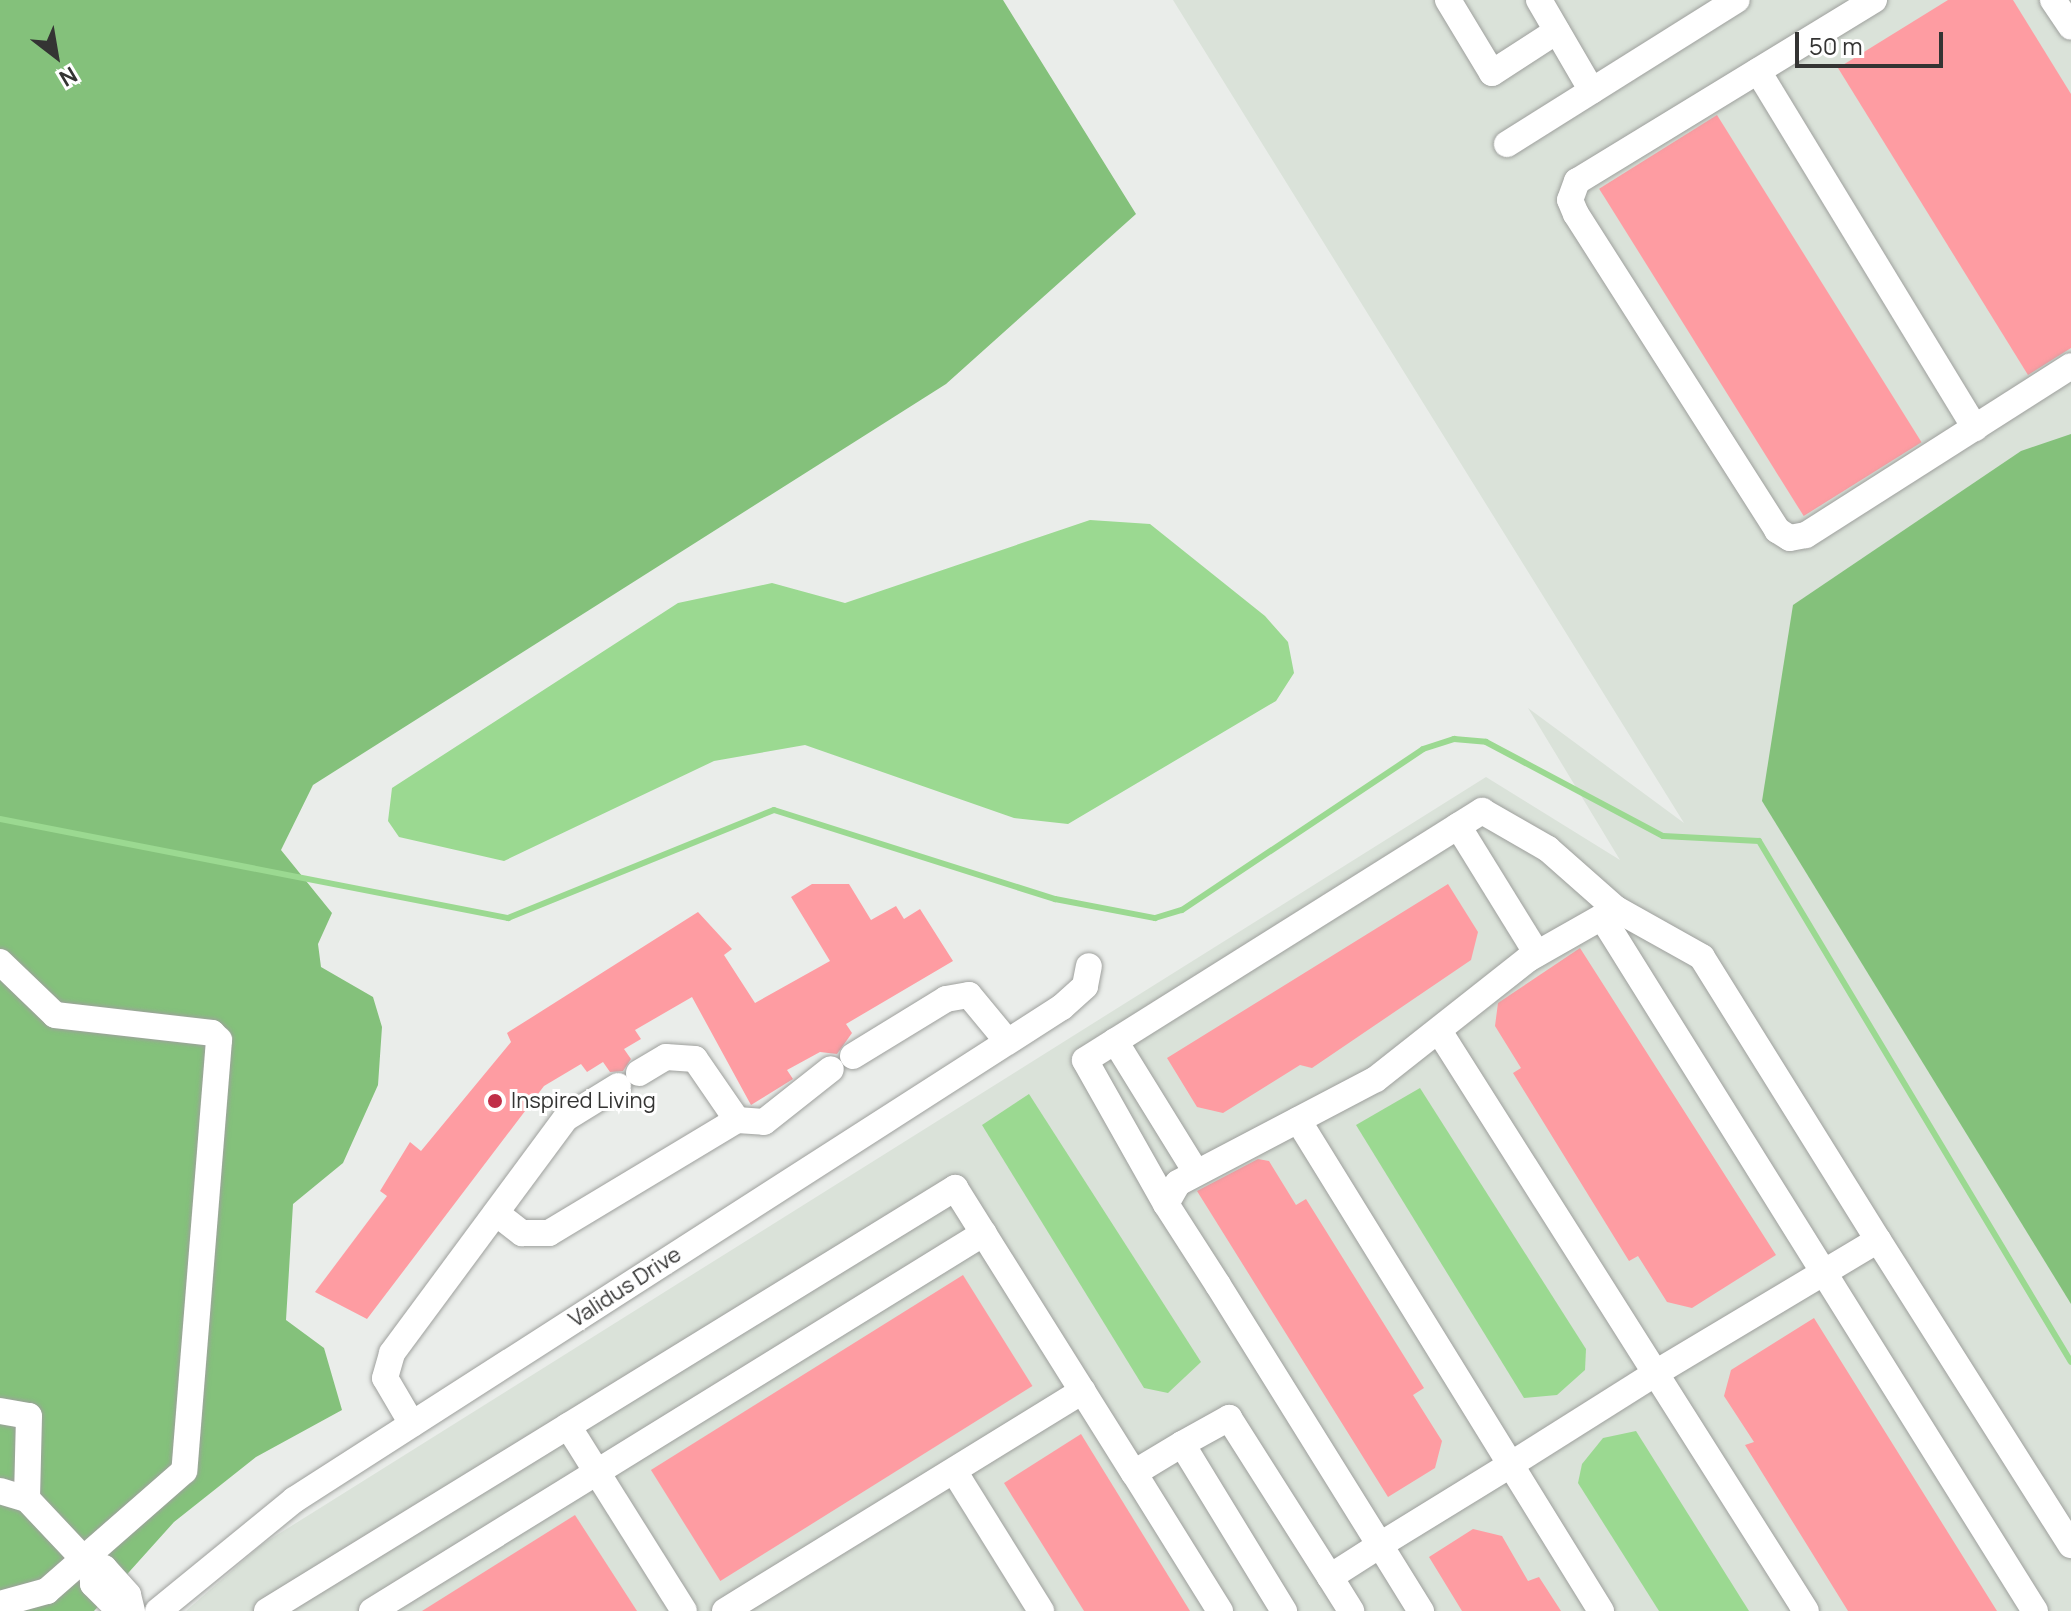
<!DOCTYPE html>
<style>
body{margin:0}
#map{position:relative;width:2071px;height:1611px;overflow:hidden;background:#eaedea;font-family:Manrope,sans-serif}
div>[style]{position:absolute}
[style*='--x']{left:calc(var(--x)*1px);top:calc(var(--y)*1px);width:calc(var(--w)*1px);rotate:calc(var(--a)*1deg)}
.built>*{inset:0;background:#dae2d9}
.forest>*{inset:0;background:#84c17b}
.water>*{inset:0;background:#9bd991}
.stream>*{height:6px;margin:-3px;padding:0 3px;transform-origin:3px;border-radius:3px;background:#9bd991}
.building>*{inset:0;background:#fe9ca2;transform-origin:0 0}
.roads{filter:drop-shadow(0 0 2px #9ea09d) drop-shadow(0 0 2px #9ea09d)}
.minor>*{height:26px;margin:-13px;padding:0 13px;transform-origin:13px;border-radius:13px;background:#fff}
.dots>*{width:22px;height:22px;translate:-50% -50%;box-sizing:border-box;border:4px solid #fff;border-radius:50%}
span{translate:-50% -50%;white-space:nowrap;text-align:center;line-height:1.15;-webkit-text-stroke:6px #fff;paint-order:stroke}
.poi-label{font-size:22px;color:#343433}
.left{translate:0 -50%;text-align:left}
.street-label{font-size:22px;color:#343433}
.north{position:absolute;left:16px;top:16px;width:80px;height:80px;-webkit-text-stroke:6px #fff;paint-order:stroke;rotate:149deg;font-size:22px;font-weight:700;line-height:32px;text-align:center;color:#343433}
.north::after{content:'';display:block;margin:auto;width:28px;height:36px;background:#343433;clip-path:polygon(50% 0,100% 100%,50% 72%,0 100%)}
.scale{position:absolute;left:1795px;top:32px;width:148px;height:36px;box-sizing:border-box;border:4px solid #343433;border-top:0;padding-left:10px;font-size:24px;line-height:28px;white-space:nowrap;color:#343433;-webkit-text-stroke:6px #fff;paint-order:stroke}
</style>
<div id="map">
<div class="built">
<i style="clip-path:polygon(1173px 0,2071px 0,2071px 1611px,186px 1611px,261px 1545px,1486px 777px,1620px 860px,1528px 708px,1684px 823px)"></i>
</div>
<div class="forest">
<i style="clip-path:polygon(0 0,1003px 0,1136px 214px,946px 384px,313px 785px,281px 850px,332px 913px,318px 944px,321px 967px,373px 997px,382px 1027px,378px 1085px,343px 1163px,293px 1204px,286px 1320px,324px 1348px,342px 1410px,256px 1457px,174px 1522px,94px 1611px,0 1611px)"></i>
<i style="clip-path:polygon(2071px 434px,2071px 1304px,1762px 801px,1793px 605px,2021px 451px)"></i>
</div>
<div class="water">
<i style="clip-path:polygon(1090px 520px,1150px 524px,1265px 616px,1288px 642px,1294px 673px,1276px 701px,1068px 824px,1014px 818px,805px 745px,714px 761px,504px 861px,399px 837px,388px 821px,392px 788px,678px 603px,772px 583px,845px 603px)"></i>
<i style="clip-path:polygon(1420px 1088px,1586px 1349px,1585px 1370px,1557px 1395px,1524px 1398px,1356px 1125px)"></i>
<i style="clip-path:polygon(1029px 1094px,1201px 1362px,1168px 1393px,1144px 1388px,982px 1125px)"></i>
<i style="clip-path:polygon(1636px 1431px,1749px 1611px,1659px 1611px,1578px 1483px,1582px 1464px,1603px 1438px)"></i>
</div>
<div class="stream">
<i style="--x:0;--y:819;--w:518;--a:11.03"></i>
<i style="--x:508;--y:918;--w:287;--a:-22.1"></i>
<i style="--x:774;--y:810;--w:295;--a:17.6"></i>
<i style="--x:1055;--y:899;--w:102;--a:10.8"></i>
<i style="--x:1155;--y:918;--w:28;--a:-17"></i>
<i style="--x:1182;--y:910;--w:290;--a:-33.7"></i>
<i style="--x:1423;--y:749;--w:33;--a:-18"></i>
<i style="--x:1454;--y:739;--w:32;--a:5"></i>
<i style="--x:1486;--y:742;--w:200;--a:28"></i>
<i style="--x:1663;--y:836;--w:96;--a:3"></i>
<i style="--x:1759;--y:841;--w:607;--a:59.08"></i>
</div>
<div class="building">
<i style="clip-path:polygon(1948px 0,2013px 0,2071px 94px,2071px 348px,2028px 375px,1838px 68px)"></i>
<i style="left:1717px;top:115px;width:386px;height:139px;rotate:58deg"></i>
<i style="clip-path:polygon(812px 884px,849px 884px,871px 920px,896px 906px,904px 919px,920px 909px,953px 961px,846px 1024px,852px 1033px,837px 1054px,820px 1052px,787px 1070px,793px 1079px,751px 1105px,692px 997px,635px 1030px,641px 1039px,624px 1049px,631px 1059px,623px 1071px,610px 1072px,603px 1062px,587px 1072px,581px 1064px,544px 1086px,367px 1319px,315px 1292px,387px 1196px,380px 1191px,410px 1142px,421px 1151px,511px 1042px,507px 1033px,698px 912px,732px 949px,724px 955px,755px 1003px,830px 961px,791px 897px)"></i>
<i style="clip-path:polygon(1448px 884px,1478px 932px,1471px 960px,1312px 1068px,1300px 1065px,1223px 1113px,1197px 1107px,1167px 1058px)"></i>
<i style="clip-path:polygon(1580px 948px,1776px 1255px,1692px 1308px,1667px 1302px,1638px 1256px,1629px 1261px,1513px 1073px,1521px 1068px,1495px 1026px,1498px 1003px)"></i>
<i style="clip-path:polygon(1258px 1159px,1269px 1161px,1296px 1205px,1306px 1199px,1424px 1388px,1413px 1395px,1442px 1441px,1435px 1468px,1388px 1497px,1197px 1191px)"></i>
<i style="left:963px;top:1275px;width:131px;height:368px;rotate:58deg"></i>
<i style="clip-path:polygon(1814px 1318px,1997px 1611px,1848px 1611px,1745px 1445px,1754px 1442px,1724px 1396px,1731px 1370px)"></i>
<i style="clip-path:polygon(1081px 1434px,1190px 1611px,1084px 1611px,1004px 1483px)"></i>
<i style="clip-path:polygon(575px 1515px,637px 1611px,422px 1611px)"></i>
<i style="clip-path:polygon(1473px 1529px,1502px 1536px,1528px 1581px,1539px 1577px,1561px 1611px,1462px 1611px,1429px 1557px)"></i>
</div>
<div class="roads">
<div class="minor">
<i style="--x:1448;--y:0;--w:85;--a:58.9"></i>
<i style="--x:1492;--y:73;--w:77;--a:-32.9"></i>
<i style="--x:1539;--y:0;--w:105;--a:59.8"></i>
<i style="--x:1874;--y:0;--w:348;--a:148.6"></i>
<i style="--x:1577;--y:181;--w:20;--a:110"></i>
<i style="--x:1570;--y:200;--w:15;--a:67"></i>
<i style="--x:1576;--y:214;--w:375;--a:57.5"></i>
<i style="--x:1777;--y:530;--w:15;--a:32"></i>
<i style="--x:1790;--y:538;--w:16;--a:-11"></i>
<i style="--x:1806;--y:535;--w:314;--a:-32.5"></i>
<i style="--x:2053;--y:0;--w:32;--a:56"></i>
<i style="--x:1758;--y:71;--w:418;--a:58.7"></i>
<i style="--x:1507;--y:144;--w:271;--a:-32.1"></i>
<i style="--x:1458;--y:826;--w:150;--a:58.3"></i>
<i style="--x:1602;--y:917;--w:818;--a:58.04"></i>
<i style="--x:0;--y:962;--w:76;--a:43.9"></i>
<i style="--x:55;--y:1015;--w:158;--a:6.5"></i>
<i style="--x:212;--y:1033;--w:10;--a:45"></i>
<i style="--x:219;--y:1040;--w:432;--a:94.6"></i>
<i style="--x:184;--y:1471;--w:182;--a:138.8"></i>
<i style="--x:47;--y:1591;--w:49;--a:164.5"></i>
<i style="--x:1439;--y:1031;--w:686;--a:57.68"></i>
<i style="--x:1115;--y:1041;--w:154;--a:58.3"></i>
<i style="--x:853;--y:1056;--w:109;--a:-31.5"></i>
<i style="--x:946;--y:999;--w:23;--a:-10"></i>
<i style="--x:969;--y:995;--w:60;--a:50.4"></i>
<i style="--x:639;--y:1073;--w:31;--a:-31"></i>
<i style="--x:666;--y:1057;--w:29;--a:4"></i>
<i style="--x:695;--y:1059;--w:74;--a:55.5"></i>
<i style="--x:737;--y:1120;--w:27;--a:4"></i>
<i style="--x:764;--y:1122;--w:85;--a:-38.3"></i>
<i style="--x:1298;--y:1120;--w:577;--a:58.32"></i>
<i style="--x:1166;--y:1204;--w:165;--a:-119.4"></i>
<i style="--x:1085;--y:1060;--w:469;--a:-32.1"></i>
<i style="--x:1482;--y:811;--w:76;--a:29.9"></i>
<i style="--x:1548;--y:849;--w:91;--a:41.4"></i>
<i style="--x:496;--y:1213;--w:33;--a:38"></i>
<i style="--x:522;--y:1233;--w:27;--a:0"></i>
<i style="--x:549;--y:1233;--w:219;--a:-31"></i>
<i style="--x:1878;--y:1240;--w:361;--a:57.7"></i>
<i style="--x:0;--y:1411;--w:29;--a:10"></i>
<i style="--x:29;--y:1416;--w:83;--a:91.4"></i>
<i style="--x:27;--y:1499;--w:95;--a:46.7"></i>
<i style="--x:92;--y:1568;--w:12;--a:0"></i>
<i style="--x:104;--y:1568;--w:36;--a:48"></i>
<i style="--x:128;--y:1595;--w:16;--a:76"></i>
<i style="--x:412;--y:1424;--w:53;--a:-120.4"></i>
<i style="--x:385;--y:1378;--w:26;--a:-74"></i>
<i style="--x:392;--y:1353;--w:292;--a:-53.5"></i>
<i style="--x:566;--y:1118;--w:61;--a:-31.6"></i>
<i style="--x:568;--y:1426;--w:218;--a:57.9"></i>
<i style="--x:1182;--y:1444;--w:54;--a:-29"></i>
<i style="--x:1229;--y:1418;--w:188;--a:57.6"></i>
<i style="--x:1330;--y:1577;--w:59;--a:-32.6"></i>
<i style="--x:1380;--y:1545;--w:153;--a:-31.6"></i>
<i style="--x:1510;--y:1465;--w:176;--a:-32.2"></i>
<i style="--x:1659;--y:1371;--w:255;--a:-30.9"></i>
<i style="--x:1878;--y:1240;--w:333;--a:-121.9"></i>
<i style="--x:1702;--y:957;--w:98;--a:-150.8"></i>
<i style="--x:1616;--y:909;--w:101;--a:150.4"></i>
<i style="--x:1528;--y:959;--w:194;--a:141.7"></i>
<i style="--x:1376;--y:1079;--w:224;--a:152.3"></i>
<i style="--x:1178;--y:1183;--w:24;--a:120"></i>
<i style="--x:1166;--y:1204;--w:96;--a:57.3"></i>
<i style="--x:1218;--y:1285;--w:306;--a:58.1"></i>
<i style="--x:1380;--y:1545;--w:78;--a:58.2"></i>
<i style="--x:954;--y:1471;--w:165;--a:58.1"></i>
<i style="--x:0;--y:1491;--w:28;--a:17"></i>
<i style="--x:92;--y:1568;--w:16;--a:86"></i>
<i style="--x:93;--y:1584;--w:33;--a:45"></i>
<i style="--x:116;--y:1607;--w:16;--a:15"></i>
<i style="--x:1330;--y:1577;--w:40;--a:58"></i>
<i style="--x:158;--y:1611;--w:176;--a:-39.2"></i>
<i style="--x:294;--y:1500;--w:913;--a:-32.7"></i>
<i style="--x:1062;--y:1007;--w:31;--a:-42"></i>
<i style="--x:1085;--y:986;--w:20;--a:-79"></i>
<i style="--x:267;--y:1611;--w:808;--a:-31.58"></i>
<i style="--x:955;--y:1188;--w:337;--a:57.9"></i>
<i style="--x:372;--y:1611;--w:719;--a:-31.7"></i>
<i style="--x:725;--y:1611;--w:420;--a:-31.6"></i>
<i style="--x:1220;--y:1611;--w:163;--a:-121.9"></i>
<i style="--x:1134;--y:1473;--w:56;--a:-31.1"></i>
<i style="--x:1182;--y:1444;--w:196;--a:58.6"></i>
</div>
</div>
<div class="dots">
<i style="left:495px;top:1101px;background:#c02f48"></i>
</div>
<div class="poi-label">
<span class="left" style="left:511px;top:1101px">Inspired Living</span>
</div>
<div class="street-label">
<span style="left:625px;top:1287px;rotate:-33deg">Validus Drive</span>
</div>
<div class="north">N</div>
<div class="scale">50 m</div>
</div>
